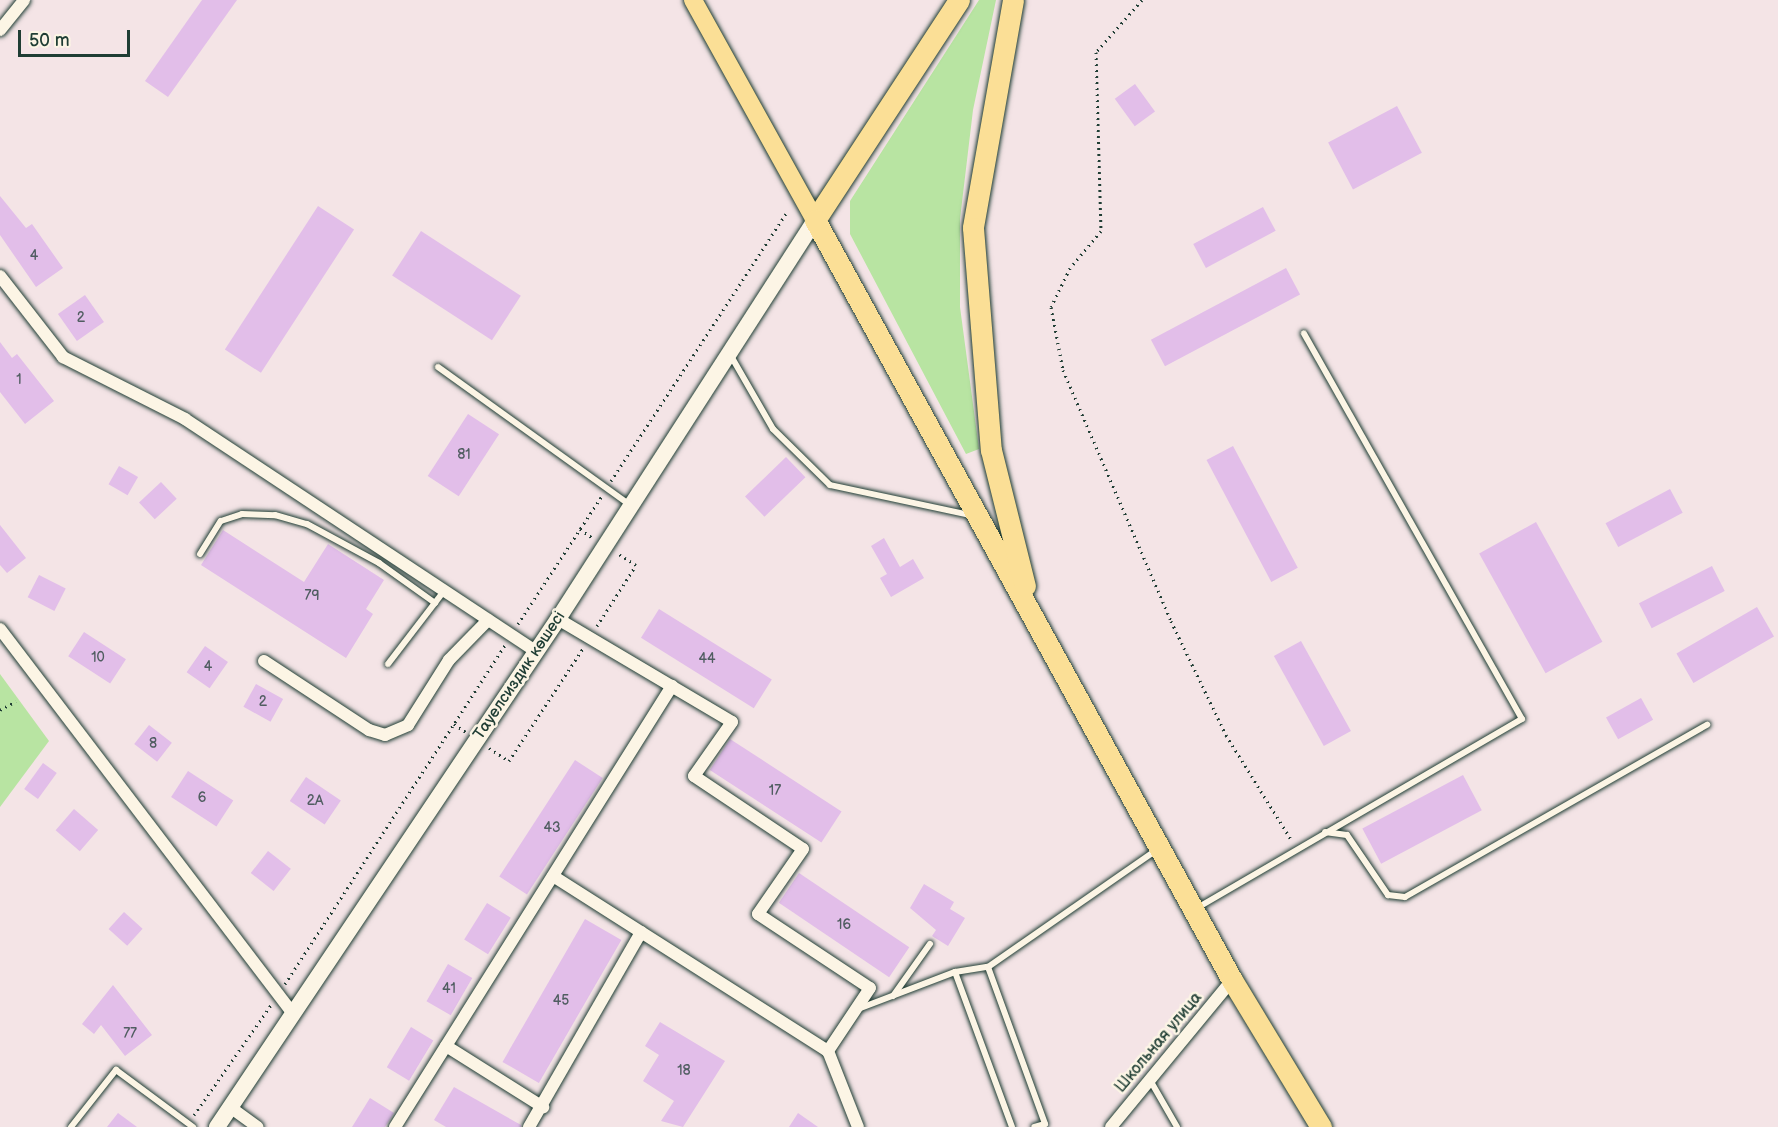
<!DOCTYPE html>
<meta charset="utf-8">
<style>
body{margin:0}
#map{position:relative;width:1778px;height:1127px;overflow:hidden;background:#f4e4e6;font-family:"Balsamiq Sans",sans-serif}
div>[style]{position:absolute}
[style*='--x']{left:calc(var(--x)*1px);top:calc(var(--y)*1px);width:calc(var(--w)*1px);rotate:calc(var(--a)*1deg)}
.green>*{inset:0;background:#b8e4a2}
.building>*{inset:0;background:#e2bee9;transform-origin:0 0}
.path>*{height:3px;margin-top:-1.5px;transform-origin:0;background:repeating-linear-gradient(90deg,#1f3d34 0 1.5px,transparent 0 6px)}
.roads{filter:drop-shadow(0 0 2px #1f3d34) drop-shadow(0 0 2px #1f3d34)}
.lane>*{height:6px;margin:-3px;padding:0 3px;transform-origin:3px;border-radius:3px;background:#fcf5e5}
.street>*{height:12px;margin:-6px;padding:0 6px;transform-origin:6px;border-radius:6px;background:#fcf5e5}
.secondary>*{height:16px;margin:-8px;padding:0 8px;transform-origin:8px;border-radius:8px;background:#fcf5e5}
.primary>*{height:18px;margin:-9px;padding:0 9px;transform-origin:9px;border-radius:9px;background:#fbdf96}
.highway>*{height:21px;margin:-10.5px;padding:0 10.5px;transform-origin:10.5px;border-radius:10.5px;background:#fbdf96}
span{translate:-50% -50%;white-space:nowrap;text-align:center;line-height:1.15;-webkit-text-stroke:5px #fcf5e5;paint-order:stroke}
.number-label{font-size:14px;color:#505d61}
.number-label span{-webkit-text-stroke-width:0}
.street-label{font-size:16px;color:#1f3d34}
.scale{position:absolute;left:18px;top:30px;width:112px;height:27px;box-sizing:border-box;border:3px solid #1f3d34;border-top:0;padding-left:8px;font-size:18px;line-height:21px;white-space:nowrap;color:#1f3d34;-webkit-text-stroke:4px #fcf5e5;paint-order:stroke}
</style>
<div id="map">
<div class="green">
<i style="clip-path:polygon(979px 0,996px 0,973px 110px,960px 219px,960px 307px,979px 449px,966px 454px,850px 234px,850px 201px)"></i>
<i style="clip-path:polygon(0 674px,49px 741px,0 807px)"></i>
</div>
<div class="building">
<i style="clip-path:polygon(202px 0,237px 0,168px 97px,145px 81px)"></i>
<i style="left:1135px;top:84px;width:34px;height:25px;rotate:54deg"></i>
<i style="left:1397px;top:106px;width:53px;height:78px;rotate:62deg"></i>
<i style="clip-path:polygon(0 196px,26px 228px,32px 224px,63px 268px,36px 287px,0 235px)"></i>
<i style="left:318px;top:206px;width:43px;height:171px;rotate:33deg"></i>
<i style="left:1263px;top:207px;width:27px;height:79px;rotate:62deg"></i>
<i style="left:421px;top:231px;width:119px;height:53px;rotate:33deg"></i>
<i style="left:1286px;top:268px;width:30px;height:153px;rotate:62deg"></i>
<i style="left:85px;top:295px;width:33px;height:33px;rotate:55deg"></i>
<i style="clip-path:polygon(0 342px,12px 358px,17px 354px,54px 401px,25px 424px,0 392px)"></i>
<i style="left:468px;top:414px;width:37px;height:74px;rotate:33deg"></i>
<i style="left:1233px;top:446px;width:138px;height:30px;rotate:62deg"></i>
<i style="left:786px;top:457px;width:28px;height:57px;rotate:46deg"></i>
<i style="left:119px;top:466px;width:22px;height:21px;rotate:30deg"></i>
<i style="left:161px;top:482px;width:23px;height:30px;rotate:47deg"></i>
<i style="left:1670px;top:489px;width:27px;height:73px;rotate:62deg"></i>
<i style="left:1536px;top:522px;width:137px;height:65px;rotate:61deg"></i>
<i style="clip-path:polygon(0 525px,26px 558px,7px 573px,0 565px)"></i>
<i style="clip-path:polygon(223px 530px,304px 582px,328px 544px,384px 580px,366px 609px,373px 614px,346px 658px,201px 565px)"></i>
<i style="clip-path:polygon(884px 538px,900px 567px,913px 559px,924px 578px,891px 597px,880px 578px,887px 574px,871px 546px)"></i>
<i style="left:1712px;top:566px;width:28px;height:82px;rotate:63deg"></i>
<i style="left:39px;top:575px;width:30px;height:25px;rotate:27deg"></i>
<i style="left:1757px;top:607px;width:34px;height:93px;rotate:60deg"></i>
<i style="left:659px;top:609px;width:133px;height:34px;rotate:32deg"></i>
<i style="left:84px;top:632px;width:50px;height:29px;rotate:33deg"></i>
<i style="left:1301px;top:641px;width:103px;height:31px;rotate:61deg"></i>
<i style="left:205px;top:646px;width:28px;height:32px;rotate:35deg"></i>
<i style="left:256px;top:684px;width:31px;height:26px;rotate:29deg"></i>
<i style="left:1641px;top:698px;width:25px;height:40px;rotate:61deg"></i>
<i style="left:149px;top:725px;width:29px;height:24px;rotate:38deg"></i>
<i style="left:730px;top:739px;width:133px;height:37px;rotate:33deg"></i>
<i style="left:575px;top:760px;width:33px;height:139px;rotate:33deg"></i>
<i style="left:43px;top:763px;width:17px;height:32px;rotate:36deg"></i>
<i style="left:188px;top:771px;width:54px;height:31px;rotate:33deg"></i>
<i style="left:1463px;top:775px;width:40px;height:114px;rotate:62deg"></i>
<i style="left:306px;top:777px;width:42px;height:29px;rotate:34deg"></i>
<i style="left:74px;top:809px;width:32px;height:28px;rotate:41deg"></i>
<i style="left:268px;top:851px;width:29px;height:28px;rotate:38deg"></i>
<i style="left:799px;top:873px;width:133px;height:36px;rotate:34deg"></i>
<i style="clip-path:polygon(924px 884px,954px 902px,950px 909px,965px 918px,948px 946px,932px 936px,936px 930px,910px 908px)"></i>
<i style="left:487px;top:903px;width:28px;height:43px;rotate:32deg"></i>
<i style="left:124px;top:912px;width:25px;height:23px;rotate:42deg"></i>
<i style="left:585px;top:919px;width:42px;height:165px;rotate:30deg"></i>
<i style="left:448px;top:964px;width:28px;height:43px;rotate:30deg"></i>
<i style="clip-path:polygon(113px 985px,152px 1035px,125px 1056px,101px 1025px,94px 1034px,82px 1024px)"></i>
<i style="clip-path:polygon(660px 1022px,725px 1061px,683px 1127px,661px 1121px,674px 1101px,643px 1081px,659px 1055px,645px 1046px)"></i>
<i style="left:411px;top:1027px;width:26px;height:47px;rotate:31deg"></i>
<i style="clip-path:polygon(454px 1087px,521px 1125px,521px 1127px,446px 1127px,434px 1120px)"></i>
<i style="clip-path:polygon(370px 1098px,394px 1113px,385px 1127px,352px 1127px)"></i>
<i style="clip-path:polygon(118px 1113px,137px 1127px,107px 1127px)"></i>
<i style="clip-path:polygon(798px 1113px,818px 1127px,789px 1127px)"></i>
</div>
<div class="path">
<i style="--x:1142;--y:0;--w:69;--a:131.5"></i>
<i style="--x:1096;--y:52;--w:179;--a:88.4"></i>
<i style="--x:1101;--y:231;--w:48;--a:130"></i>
<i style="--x:1070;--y:268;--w:43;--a:116"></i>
<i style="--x:1051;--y:307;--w:64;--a:79.2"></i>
<i style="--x:1063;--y:370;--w:273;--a:66.7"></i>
<i style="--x:1171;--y:621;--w:127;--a:64.2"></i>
<i style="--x:1226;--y:735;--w:125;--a:58.1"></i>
<i style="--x:611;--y:481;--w:323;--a:-56.8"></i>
<i style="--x:580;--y:529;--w:16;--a:35"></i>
<i style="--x:518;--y:624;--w:152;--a:-56.8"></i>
<i style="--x:597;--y:626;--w:72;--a:-57.4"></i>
<i style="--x:636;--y:565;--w:22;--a:-148"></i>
<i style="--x:0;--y:710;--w:18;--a:-29"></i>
<i style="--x:454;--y:724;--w:14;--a:34"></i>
<i style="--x:489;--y:748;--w:24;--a:33"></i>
<i style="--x:509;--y:761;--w:136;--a:-56.7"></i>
<i style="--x:285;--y:984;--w:404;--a:-57"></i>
<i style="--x:194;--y:1115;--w:134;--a:-55"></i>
</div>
<div class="roads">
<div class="lane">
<i style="--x:731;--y:356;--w:84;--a:60.1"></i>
<i style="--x:773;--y:429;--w:80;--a:44.5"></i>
<i style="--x:830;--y:485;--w:143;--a:12.1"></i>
<i style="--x:438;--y:367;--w:235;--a:35.7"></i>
<i style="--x:200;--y:554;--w:39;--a:-58"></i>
<i style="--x:221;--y:521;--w:22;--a:-18"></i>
<i style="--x:242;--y:514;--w:33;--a:2"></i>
<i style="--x:275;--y:515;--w:33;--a:16"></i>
<i style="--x:307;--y:524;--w:82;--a:28.4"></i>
<i style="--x:379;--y:563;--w:69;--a:35.5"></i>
<i style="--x:388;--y:664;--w:92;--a:-52.5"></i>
<i style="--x:1325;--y:832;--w:22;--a:8"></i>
<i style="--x:1347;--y:835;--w:73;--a:55.7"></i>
<i style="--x:1388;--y:895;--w:17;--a:7"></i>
<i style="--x:1405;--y:897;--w:348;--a:-29.7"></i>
<i style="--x:1197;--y:908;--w:376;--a:-30.2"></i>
<i style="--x:1522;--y:719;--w:443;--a:-119.5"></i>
<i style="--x:988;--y:967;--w:167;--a:70"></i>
<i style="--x:1045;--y:1124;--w:11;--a:165"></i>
<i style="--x:955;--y:972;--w:165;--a:69.8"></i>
<i style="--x:893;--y:996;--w:64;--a:-54.6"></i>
<i style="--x:858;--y:1009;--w:104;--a:-20.9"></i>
<i style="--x:955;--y:972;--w:33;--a:-9"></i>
<i style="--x:988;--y:967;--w:203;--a:-34.8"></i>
<i style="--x:1150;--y:1080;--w:54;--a:60.1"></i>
<i style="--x:71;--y:1127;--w:73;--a:-51.7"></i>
<i style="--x:116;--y:1070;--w:96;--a:36.5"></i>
</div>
<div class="street">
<i style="--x:0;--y:30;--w:38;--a:-51"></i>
<i style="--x:0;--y:276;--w:103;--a:52.1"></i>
<i style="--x:63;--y:357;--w:137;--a:26.9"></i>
<i style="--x:185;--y:419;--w:421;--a:33.5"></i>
<i style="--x:558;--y:619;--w:202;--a:30.6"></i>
<i style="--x:732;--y:722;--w:66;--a:125.1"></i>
<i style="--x:694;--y:776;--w:131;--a:33.8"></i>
<i style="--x:803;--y:849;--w:79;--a:124.7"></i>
<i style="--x:758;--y:914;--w:134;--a:33.5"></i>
<i style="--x:870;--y:988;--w:76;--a:123.7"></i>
<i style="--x:0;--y:629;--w:484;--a:52.7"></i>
<i style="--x:264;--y:661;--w:126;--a:33.3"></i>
<i style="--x:369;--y:730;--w:17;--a:17"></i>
<i style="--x:385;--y:735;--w:25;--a:-23"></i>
<i style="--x:408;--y:725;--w:77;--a:-57.8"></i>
<i style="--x:449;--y:660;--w:56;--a:-45.7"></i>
<i style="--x:553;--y:876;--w:326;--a:32.5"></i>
<i style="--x:828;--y:1051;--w:82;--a:68.5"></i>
<i style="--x:446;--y:1046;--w:115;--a:32.2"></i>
<i style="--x:230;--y:1107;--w:34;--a:36"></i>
<i style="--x:395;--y:1127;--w:521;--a:-57.87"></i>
<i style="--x:529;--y:1127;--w:225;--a:-60.1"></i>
<i style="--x:1111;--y:1127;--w:190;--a:-50.5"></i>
</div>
<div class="secondary">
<i style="--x:217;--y:1127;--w:612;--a:-56.13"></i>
<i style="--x:558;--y:619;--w:475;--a:-57.2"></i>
</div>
<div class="primary">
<i style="--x:693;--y:0;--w:252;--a:61"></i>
</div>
<div class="highway">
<i style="--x:959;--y:0;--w:263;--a:123.2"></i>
<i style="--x:815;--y:220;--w:867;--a:61.25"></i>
<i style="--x:1232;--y:980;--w:172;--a:58.8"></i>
<i style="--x:1013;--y:0;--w:231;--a:100"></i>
<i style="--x:973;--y:228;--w:223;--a:85.4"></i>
<i style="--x:991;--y:450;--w:140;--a:76"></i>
</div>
</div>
<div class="number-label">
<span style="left:34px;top:256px">4</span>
<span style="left:81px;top:318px">2</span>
<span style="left:19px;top:380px">1</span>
<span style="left:464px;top:455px">81</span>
<span style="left:312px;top:596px">79</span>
<span style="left:98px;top:658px">10</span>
<span style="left:707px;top:659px">44</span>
<span style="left:208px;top:667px">4</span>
<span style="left:263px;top:702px">2</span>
<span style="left:153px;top:744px">8</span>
<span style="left:775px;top:791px">17</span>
<span style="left:202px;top:798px">6</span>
<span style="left:315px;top:801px">2А</span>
<span style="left:552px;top:828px">43</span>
<span style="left:844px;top:925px">16</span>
<span style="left:449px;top:989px">41</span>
<span style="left:561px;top:1001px">45</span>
<span style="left:130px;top:1034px">77</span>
<span style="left:684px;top:1071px">18</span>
</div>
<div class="street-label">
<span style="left:520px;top:676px;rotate:-56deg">Тауелсиздик көшесі</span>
<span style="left:1159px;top:1043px;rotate:-50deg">Школьная улица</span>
</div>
<div class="scale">50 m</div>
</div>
